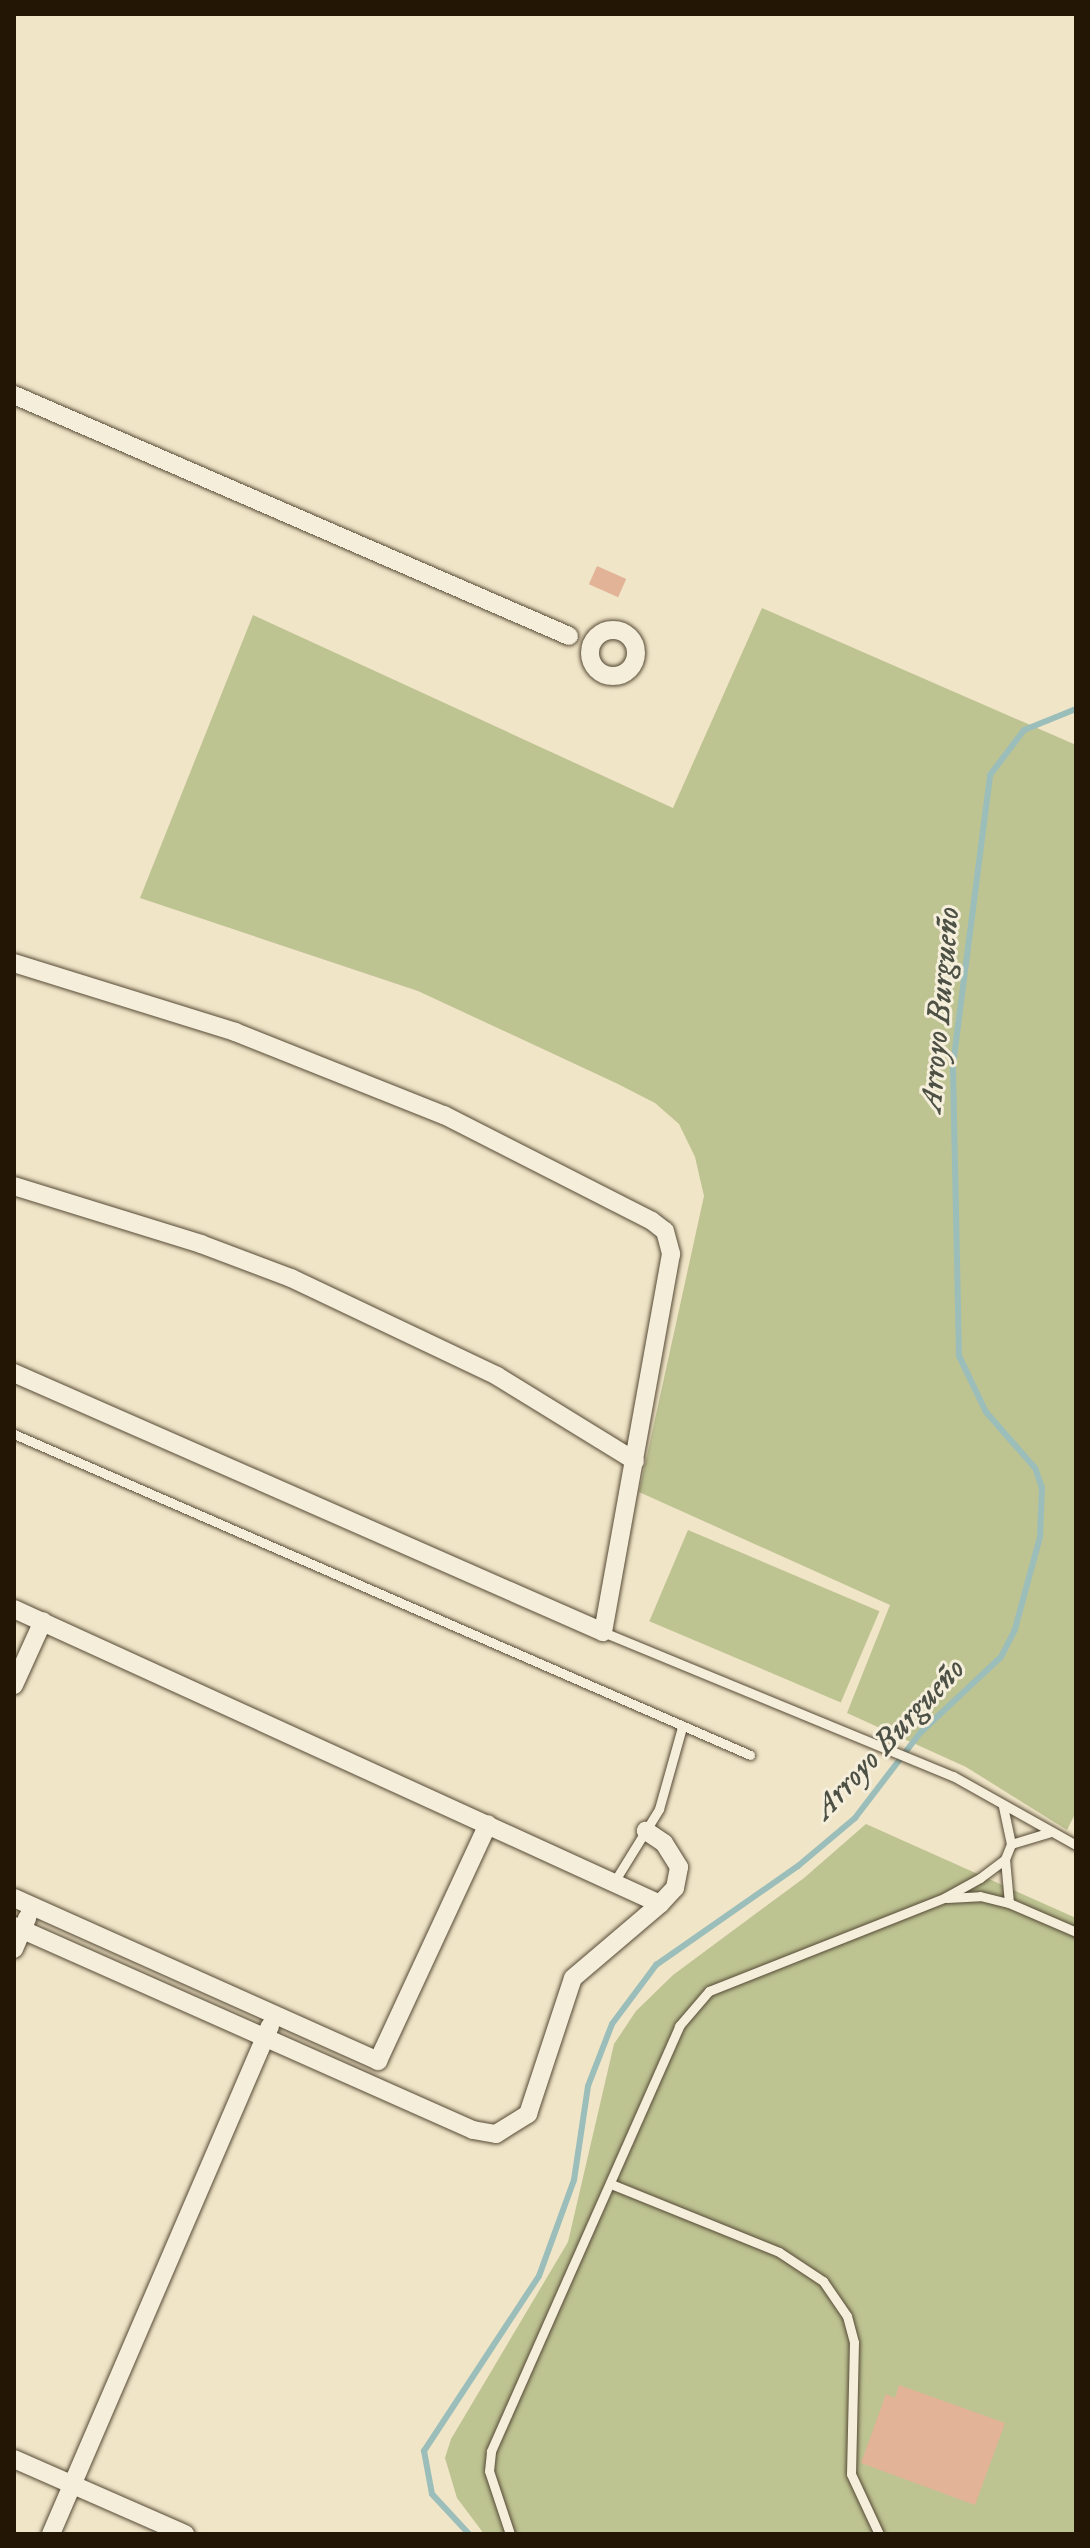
<!DOCTYPE html>
<meta charset="utf-8">
<style>
body{margin:0}
#map{position:relative;width:1090px;height:2548px;overflow:hidden;background:#f0e5c7;font-family:"IM FELL DW Pica",serif}
div>[style]{position:absolute}
[style*='--x']{left:calc(var(--x)*1px);top:calc(var(--y)*1px);width:calc(var(--w)*1px);rotate:calc(var(--a)*1deg)}
.green>*{inset:0;background:#bec392;transform-origin:0 0}
.stream>*{height:6px;margin:-3px;padding:0 3px;transform-origin:3px;border-radius:3px;background:#9bbebb}
.building>*{inset:0;background:#e2b397;transform-origin:0 0}
.roads{filter:drop-shadow(0 0 2px #564a36) drop-shadow(0 0 2px #564a36)}
.lane>*{height:9px;margin:-4.5px;padding:0 4.5px;transform-origin:4.5px;border-radius:4.5px;background:#f5eedb}
.street>*{height:18px;margin:-9px;padding:0 9px;transform-origin:9px;border-radius:9px;background:#f5eedb}
.street>.ring{margin:-9px;padding:0;box-sizing:content-box;background:none;border:18px solid #f5eedb;border-radius:50%}
span{translate:-50% -50%;white-space:nowrap;text-align:center;line-height:1.15;-webkit-text-stroke:6px #f5eedb;paint-order:stroke}
.water-label{font-size:32px;color:#4d5145;font-style:italic}
.frame{position:absolute;inset:0;border:16px solid #231605;pointer-events:none}
</style>
<div id="map">
<div class="green">
<i style="clip-path:polygon(762px 608px,1076px 745px,1076px 1812px,1067px 1830px,966px 1767px,847px 1713px,890px 1605px,639px 1492px,704px 1196px,695px 1157px,679px 1124px,655px 1103px,618px 1084px,418px 991px,140px 898px,253px 615px,673px 808px)"></i>
<i style="left:688px;top:1530px;width:208px;height:99px;rotate:23deg"></i>
<i style="clip-path:polygon(866px 1824px,1076px 1918px,1076px 2534px,484px 2534px,457px 2498px,445px 2458px,451px 2439px,568px 2242px,614px 2044px,636px 2011px,673px 1975px,804px 1878px)"></i>
</div>
<div class="stream">
<i style="--x:469;--y:2534;--w:54;--a:-132.8"></i>
<i style="--x:432;--y:2494;--w:44;--a:-100.5"></i>
<i style="--x:424;--y:2451;--w:209;--a:-56.7"></i>
<i style="--x:539;--y:2276;--w:102;--a:-70"></i>
<i style="--x:574;--y:2180;--w:95;--a:-81.5"></i>
<i style="--x:588;--y:2086;--w:66;--a:-68.8"></i>
<i style="--x:612;--y:2024;--w:74;--a:-53.3"></i>
<i style="--x:656;--y:1965;--w:173;--a:-34.9"></i>
<i style="--x:798;--y:1866;--w:75;--a:-40.1"></i>
<i style="--x:855;--y:1818;--w:107;--a:-52.6"></i>
<i style="--x:920;--y:1733;--w:111;--a:-43.2"></i>
<i style="--x:1001;--y:1657;--w:31;--a:-63"></i>
<i style="--x:1015;--y:1629;--w:95;--a:-74.8"></i>
<i style="--x:1040;--y:1537;--w:49;--a:-87.7"></i>
<i style="--x:1042;--y:1488;--w:21;--a:-109"></i>
<i style="--x:1035;--y:1468;--w:74;--a:-131.2"></i>
<i style="--x:986;--y:1412;--w:62;--a:-115.7"></i>
<i style="--x:959;--y:1356;--w:291;--a:-91.2"></i>
<i style="--x:953;--y:1065;--w:292;--a:-82.7"></i>
<i style="--x:990;--y:775;--w:56;--a:-52.9"></i>
<i style="--x:1024;--y:730;--w:56;--a:-22"></i>
</div>
<div class="building">
<i style="left:597px;top:566px;width:32px;height:20px;rotate:24deg"></i>
<i style="clip-path:polygon(899px 2385px,1005px 2423px,975px 2505px,861px 2463px,886px 2394px,895px 2398px)"></i>
</div>
<div class="roads">
<div class="lane">
<i style="--x:14;--y:1434;--w:803;--a:23.56"></i>
<i style="--x:603;--y:1632;--w:378;--a:22.4"></i>
<i style="--x:953;--y:1776;--w:141;--a:29.3"></i>
<i style="--x:1011;--y:1844;--w:42;--a:-16.7"></i>
<i style="--x:1005;--y:1859;--w:44;--a:84.8"></i>
<i style="--x:614;--y:1882;--w:86;--a:-58.3"></i>
<i style="--x:659;--y:1809;--w:85;--a:-74.3"></i>
<i style="--x:947;--y:1898;--w:33;--a:-3"></i>
<i style="--x:980;--y:1896;--w:30;--a:14"></i>
<i style="--x:1009;--y:1903;--w:73;--a:23.4"></i>
<i style="--x:611;--y:2184;--w:181;--a:22"></i>
<i style="--x:779;--y:2252;--w:53;--a:33.4"></i>
<i style="--x:823;--y:2281;--w:42;--a:55.6"></i>
<i style="--x:847;--y:2316;--w:27;--a:75"></i>
<i style="--x:854;--y:2342;--w:132;--a:91.3"></i>
<i style="--x:851;--y:2474;--w:66;--a:65"></i>
<i style="--x:510;--y:2534;--w:66;--a:-108.4"></i>
<i style="--x:489;--y:2471;--w:20;--a:-84"></i>
<i style="--x:491;--y:2451;--w:465;--a:-66.1"></i>
<i style="--x:679;--y:2026;--w:46;--a:-49.4"></i>
<i style="--x:709;--y:1991;--w:253;--a:-21.6"></i>
<i style="--x:944;--y:1898;--w:41;--a:-29.1"></i>
<i style="--x:980;--y:1878;--w:31;--a:-37"></i>
<i style="--x:1005;--y:1859;--w:16;--a:-68"></i>
<i style="--x:1011;--y:1844;--w:40;--a:-102"></i>
</div>
<div class="street">
<i style="--x:14;--y:395;--w:605;--a:23.47"></i>
<i class="ring" style="left:590px;top:630px;width:28px;height:28px"></i>
<i style="--x:14;--y:963;--w:232;--a:17.3"></i>
<i style="--x:235;--y:1032;--w:225;--a:21.7"></i>
<i style="--x:444;--y:1115;--w:233;--a:27"></i>
<i style="--x:652;--y:1221;--w:16;--a:38"></i>
<i style="--x:665;--y:1231;--w:24;--a:75"></i>
<i style="--x:671;--y:1254;--w:384;--a:100.2"></i>
<i style="--x:603;--y:1632;--w:643;--a:-156.26"></i>
<i style="--x:14;--y:1186;--w:196;--a:17.2"></i>
<i style="--x:201;--y:1244;--w:96;--a:20.7"></i>
<i style="--x:291;--y:1278;--w:228;--a:25.4"></i>
<i style="--x:497;--y:1376;--w:162;--a:31.6"></i>
<i style="--x:14;--y:1609;--w:710;--a:24.54"></i>
<i style="--x:660;--y:1904;--w:22;--a:-47"></i>
<i style="--x:675;--y:1888;--w:21;--a:-79"></i>
<i style="--x:679;--y:1867;--w:28;--a:-122"></i>
<i style="--x:664;--y:1843;--w:22;--a:-146"></i>
<i style="--x:14;--y:1685;--w:70;--a:-65.6"></i>
<i style="--x:14;--y:1898;--w:399;--a:24.1"></i>
<i style="--x:378;--y:2061;--w:261;--a:-65.1"></i>
<i style="--x:14;--y:1926;--w:502;--a:23.96"></i>
<i style="--x:473;--y:2130;--w:23;--a:10"></i>
<i style="--x:496;--y:2134;--w:38;--a:-32"></i>
<i style="--x:528;--y:2114;--w:143;--a:-71.7"></i>
<i style="--x:573;--y:1978;--w:114;--a:-40.4"></i>
<i style="--x:14;--y:1949;--w:34;--a:-67"></i>
<i style="--x:14;--y:2459;--w:187;--a:23.7"></i>
<i style="--x:51;--y:2534;--w:553;--a:-66.68"></i>
</div>
</div>
<div class="water-label">
<span style="left:941px;top:1009px;rotate:-85deg">Arroyo Burgueño</span>
<span style="left:890px;top:1739px;rotate:-47deg">Arroyo Burgueño</span>
</div>
<div class="frame"></div>
</div>
